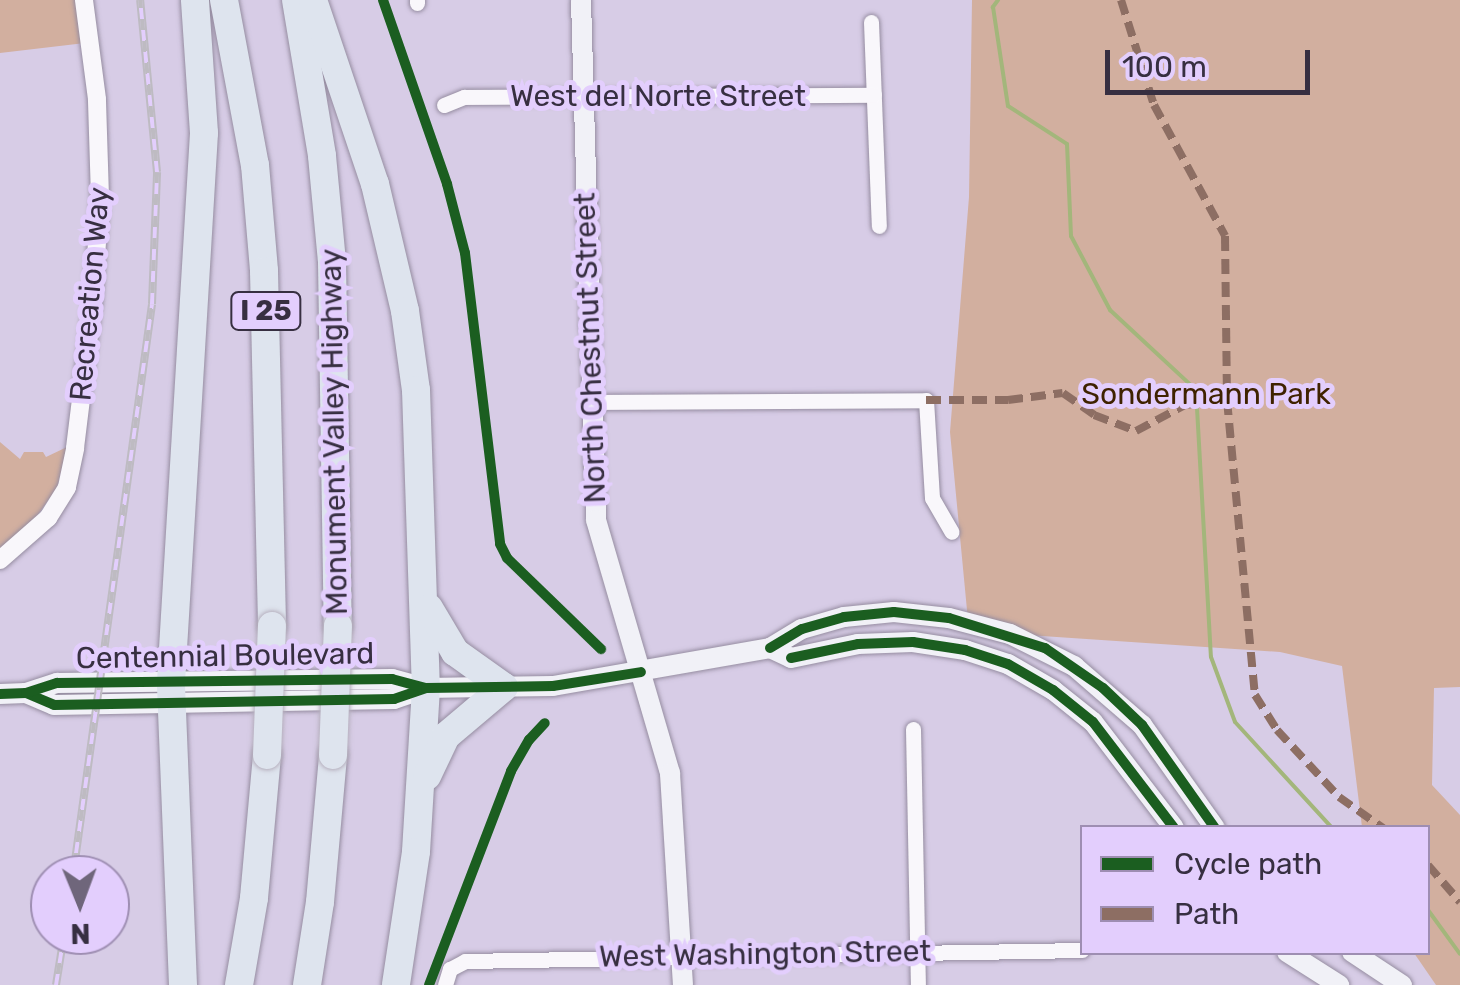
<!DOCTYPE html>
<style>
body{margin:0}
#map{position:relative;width:1460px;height:985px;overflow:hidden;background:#d7cce6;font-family:Rubik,sans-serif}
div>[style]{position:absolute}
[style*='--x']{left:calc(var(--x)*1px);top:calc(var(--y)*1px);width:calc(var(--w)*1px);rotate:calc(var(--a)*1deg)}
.green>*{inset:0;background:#d2af9f}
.stream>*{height:4px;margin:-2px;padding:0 2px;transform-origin:2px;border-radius:2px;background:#a3b67b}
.roads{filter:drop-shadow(0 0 2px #968da1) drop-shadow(0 0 2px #968da1)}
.minor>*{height:15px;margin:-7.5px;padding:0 7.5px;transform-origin:7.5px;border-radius:7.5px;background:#f9f7fb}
.tertiary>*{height:18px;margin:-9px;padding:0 9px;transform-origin:9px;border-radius:9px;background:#f9f7fb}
.secondary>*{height:20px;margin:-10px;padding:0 10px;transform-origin:10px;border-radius:10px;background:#f1f1f7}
.motorway>*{height:28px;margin:-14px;padding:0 14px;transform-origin:14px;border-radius:14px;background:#dee4ee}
.rail>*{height:8px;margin-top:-4px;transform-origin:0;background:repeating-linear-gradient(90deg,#e3cefd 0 11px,#bebbc2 0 22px);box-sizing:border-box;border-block:2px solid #bebbc2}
.bridges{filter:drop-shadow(0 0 2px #b6b0be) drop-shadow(0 0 2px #b6b0be)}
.motorway-bridge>*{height:28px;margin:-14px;padding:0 14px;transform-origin:14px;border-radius:14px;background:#dee4ee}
.quiet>*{height:8px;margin-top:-4px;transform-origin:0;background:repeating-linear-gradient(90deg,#8d6e63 0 15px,transparent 0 23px)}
.cycleway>*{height:10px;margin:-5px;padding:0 5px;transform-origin:5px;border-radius:5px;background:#1b5e20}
span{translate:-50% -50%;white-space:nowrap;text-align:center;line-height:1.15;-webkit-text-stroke:10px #e3cefd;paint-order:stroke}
.shield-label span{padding:2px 8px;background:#e3cefd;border:2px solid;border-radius:8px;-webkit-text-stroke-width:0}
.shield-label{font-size:28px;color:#372f41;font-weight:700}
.street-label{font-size:30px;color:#372f41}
.park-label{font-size:30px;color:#3f2200}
.legend{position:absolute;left:1080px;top:825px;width:350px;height:130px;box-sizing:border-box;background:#e3cefd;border:2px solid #9e8eb2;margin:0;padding:12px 18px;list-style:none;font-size:30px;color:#372f41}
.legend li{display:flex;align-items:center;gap:20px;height:50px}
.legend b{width:50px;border:2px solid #9e8eb2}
.north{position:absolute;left:30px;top:855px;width:100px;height:100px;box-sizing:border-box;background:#e3cefd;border:2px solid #9e8eb2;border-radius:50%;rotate:179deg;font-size:28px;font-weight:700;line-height:40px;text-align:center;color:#372f41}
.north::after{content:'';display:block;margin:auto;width:35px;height:45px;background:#6f667b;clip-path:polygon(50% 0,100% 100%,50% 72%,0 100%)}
.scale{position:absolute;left:1105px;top:50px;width:205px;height:45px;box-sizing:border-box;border:5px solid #372f41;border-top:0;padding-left:12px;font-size:30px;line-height:35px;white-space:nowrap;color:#372f41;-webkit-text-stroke:8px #e3cefd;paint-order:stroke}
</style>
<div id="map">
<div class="green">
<i style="clip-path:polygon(0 0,77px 0,85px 43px,0 53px)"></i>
<i style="clip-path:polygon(972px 0,1460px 0,1460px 687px,1434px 688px,1432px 785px,1460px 815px,1460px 985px,1436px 985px,1414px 953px,1428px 952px,1428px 828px,1362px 827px,1342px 666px,1280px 652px,969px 631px,950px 432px,969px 197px)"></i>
<i style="clip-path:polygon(0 442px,20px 459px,24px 452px,43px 452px,46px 457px,67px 447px,57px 488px,31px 524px,0 550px)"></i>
</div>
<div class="stream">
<i style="--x:998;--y:0;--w:9;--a:126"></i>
<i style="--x:993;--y:7;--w:100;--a:81.4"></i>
<i style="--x:1008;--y:106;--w:70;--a:32.8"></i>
<i style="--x:1067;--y:144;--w:92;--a:87.5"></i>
<i style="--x:1071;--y:236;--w:84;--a:62.2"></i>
<i style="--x:1110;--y:310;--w:117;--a:42.9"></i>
<i style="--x:1196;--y:390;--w:267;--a:86.8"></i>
<i style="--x:1211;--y:657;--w:69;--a:69.7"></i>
<i style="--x:1235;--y:722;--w:144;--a:47.5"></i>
<i style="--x:1428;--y:910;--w:54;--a:54"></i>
</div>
<div class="roads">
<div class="minor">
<i style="--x:417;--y:3;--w:3;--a:-90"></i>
<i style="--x:871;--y:22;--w:204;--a:87.8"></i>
<i style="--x:444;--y:105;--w:22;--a:-22"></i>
<i style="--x:464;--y:97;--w:410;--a:-0.3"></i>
<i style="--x:592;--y:402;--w:334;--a:-0.3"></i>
<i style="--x:926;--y:400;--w:98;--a:86.5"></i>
<i style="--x:932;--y:498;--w:39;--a:60"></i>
<i style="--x:913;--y:729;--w:256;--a:88.9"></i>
<i style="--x:445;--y:985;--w:17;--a:-73"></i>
<i style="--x:450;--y:969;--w:17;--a:-28"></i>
<i style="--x:465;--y:961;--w:617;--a:-1.02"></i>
</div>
<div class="tertiary">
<i style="--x:0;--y:560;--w:64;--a:-41.2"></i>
<i style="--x:48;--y:518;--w:36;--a:-58"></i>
<i style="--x:67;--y:487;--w:40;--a:-78"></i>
<i style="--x:75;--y:448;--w:148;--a:-83"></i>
<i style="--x:93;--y:301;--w:104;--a:-86.1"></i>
<i style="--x:100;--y:197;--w:98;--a:-91.8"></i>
<i style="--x:97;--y:99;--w:100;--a:-97.5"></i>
</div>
<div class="secondary">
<i style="--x:581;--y:0;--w:520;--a:88.35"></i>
<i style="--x:596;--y:520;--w:264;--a:73.7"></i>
<i style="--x:670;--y:773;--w:212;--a:86.5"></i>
<i style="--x:770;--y:648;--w:23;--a:25"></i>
<i style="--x:791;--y:658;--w:68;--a:-11.8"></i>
<i style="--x:858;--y:644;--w:55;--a:-2.1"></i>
<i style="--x:913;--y:642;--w:53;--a:8.7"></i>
<i style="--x:965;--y:650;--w:45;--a:18"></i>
<i style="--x:1008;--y:664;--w:52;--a:30"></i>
<i style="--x:1053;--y:690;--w:51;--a:38.7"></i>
<i style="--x:1093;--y:722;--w:133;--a:52.6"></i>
<i style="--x:26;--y:693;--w:30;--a:23"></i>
<i style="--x:54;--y:705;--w:340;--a:-1"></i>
<i style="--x:394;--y:699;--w:34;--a:-19"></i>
<i style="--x:0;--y:694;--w:26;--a:-2"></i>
<i style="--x:26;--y:693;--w:33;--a:-18"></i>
<i style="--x:57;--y:683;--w:335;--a:-0.7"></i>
<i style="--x:392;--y:679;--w:35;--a:15"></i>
<i style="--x:426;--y:688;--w:127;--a:-0.9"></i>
<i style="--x:553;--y:686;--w:220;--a:-9.9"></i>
<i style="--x:770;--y:648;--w:37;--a:-31"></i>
<i style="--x:802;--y:629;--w:44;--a:-15.9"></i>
<i style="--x:844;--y:617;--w:50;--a:-5.7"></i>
<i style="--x:894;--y:612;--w:55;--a:6.2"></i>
<i style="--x:949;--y:618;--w:63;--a:14.7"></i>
<i style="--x:1010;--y:634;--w:72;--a:26.6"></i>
<i style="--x:1074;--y:666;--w:90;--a:40.9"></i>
<i style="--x:1142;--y:725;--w:126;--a:54.7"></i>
<i style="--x:1287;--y:952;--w:62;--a:32.4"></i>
<i style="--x:1352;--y:952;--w:60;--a:33.4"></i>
</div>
<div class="motorway">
<i style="--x:224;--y:0;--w:168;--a:79.4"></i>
<i style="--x:255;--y:165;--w:106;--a:85.1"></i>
<i style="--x:264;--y:271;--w:355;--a:88.7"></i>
<i style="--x:296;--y:0;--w:158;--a:80.5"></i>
<i style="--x:322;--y:156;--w:106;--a:84.6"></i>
<i style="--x:332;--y:262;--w:364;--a:89.1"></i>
<i style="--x:313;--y:0;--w:194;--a:71.4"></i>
<i style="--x:375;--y:184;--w:130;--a:76.7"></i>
<i style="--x:405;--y:311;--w:80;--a:82.1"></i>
<i style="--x:416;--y:390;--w:298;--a:88.1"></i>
<i style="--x:426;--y:688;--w:164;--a:93.5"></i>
<i style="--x:416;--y:852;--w:134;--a:98.6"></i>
<i style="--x:427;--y:776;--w:44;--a:-64.6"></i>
<i style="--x:446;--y:736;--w:76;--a:-40.2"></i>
<i style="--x:504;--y:687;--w:60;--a:-144.5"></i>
<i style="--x:455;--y:652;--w:51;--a:-120.6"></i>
<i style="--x:183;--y:985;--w:303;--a:-92.3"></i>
<i style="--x:171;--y:682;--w:550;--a:-86.56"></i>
<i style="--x:204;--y:133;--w:133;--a:-93.9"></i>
<i style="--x:239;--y:985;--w:88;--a:-80.2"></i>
<i style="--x:254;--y:898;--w:144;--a:-84.8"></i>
<i style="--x:307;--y:985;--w:84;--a:-81.1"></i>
<i style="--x:320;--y:902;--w:148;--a:-84.9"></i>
</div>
</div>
<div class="rail">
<i style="--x:73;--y:875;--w:576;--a:-82.12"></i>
<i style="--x:152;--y:304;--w:132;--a:-87.8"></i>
<i style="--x:157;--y:172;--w:173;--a:-95.6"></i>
<i style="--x:56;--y:985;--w:51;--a:-80.9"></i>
</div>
<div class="bridges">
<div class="motorway-bridge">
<i style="--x:267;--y:755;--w:129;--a:-87.8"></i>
<i style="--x:333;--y:755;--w:129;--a:-87.8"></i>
</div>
</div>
<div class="quiet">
<i style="--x:1121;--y:0;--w:110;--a:72.6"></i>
<i style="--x:1154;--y:105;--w:149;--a:61.5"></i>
<i style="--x:1225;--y:236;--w:164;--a:89.3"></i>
<i style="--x:1227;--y:400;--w:296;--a:84.6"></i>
<i style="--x:1255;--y:695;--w:41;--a:57.8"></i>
<i style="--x:1277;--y:730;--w:91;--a:47.2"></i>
<i style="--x:1339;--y:797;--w:54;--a:35.2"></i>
<i style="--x:926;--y:400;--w:82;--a:0"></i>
<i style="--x:1008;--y:400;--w:55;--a:-7.3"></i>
<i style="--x:1063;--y:393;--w:38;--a:35"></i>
<i style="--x:1094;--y:415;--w:45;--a:20.9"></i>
<i style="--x:1136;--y:431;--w:55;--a:-28"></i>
<i style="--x:1185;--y:405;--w:42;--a:-6.8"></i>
<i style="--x:1428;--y:865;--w:49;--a:49.1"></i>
</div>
<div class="cycleway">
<i style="--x:383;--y:0;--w:195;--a:70.8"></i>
<i style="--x:447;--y:184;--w:71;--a:75.4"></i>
<i style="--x:465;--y:253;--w:293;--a:83.1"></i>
<i style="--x:500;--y:544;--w:16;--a:63"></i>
<i style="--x:507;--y:558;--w:131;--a:44.1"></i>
<i style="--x:770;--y:648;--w:37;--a:-31"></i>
<i style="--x:802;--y:629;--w:44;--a:-15.9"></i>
<i style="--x:844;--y:617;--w:50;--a:-5.7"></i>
<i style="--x:894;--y:612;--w:55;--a:6.2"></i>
<i style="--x:949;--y:618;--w:101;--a:17.4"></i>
<i style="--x:1045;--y:648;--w:70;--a:34.6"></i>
<i style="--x:1103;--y:688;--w:54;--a:43.5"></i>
<i style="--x:1142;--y:725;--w:126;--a:54.7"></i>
<i style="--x:791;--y:658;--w:68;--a:-11.8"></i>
<i style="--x:858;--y:644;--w:55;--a:-2.1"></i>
<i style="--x:913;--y:642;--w:53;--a:8.7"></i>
<i style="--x:965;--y:650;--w:45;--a:18"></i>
<i style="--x:1008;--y:664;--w:52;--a:30"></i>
<i style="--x:1053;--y:690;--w:51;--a:38.7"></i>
<i style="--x:1093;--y:722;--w:133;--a:52.6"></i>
<i style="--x:26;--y:693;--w:30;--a:23"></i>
<i style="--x:54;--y:705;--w:340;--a:-1"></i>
<i style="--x:394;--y:699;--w:34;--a:-19"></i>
<i style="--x:0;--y:694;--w:26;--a:-2"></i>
<i style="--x:26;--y:693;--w:33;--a:-18"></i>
<i style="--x:57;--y:683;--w:335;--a:-0.7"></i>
<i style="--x:392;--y:679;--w:35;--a:15"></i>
<i style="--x:426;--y:688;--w:127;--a:-0.9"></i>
<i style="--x:553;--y:686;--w:89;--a:-9"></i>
<i style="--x:429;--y:985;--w:229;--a:-69"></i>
<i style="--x:511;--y:771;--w:36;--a:-60"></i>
<i style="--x:529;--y:740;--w:23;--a:-47"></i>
</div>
<div class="shield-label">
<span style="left:266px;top:311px">I 25</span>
</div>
<div class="street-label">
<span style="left:658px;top:96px">West del Norte Street</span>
<span style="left:90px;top:294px;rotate:-85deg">Recreation Way</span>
<span style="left:590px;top:348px;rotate:-92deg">North Chestnut Street</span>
<span style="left:334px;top:432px;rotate:-91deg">Monument Valley Highway</span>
<span style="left:225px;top:656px;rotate:-1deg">Centennial Boulevard</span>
<span style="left:765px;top:954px;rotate:-1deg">West Washington Street</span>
</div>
<div class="park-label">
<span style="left:1206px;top:394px">Sondermann Park</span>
</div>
<ul class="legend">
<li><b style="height:12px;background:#1b5e20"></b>Cycle path</li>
<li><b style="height:12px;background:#8d6e63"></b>Path</li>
</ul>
<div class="north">N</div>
<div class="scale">100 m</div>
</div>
